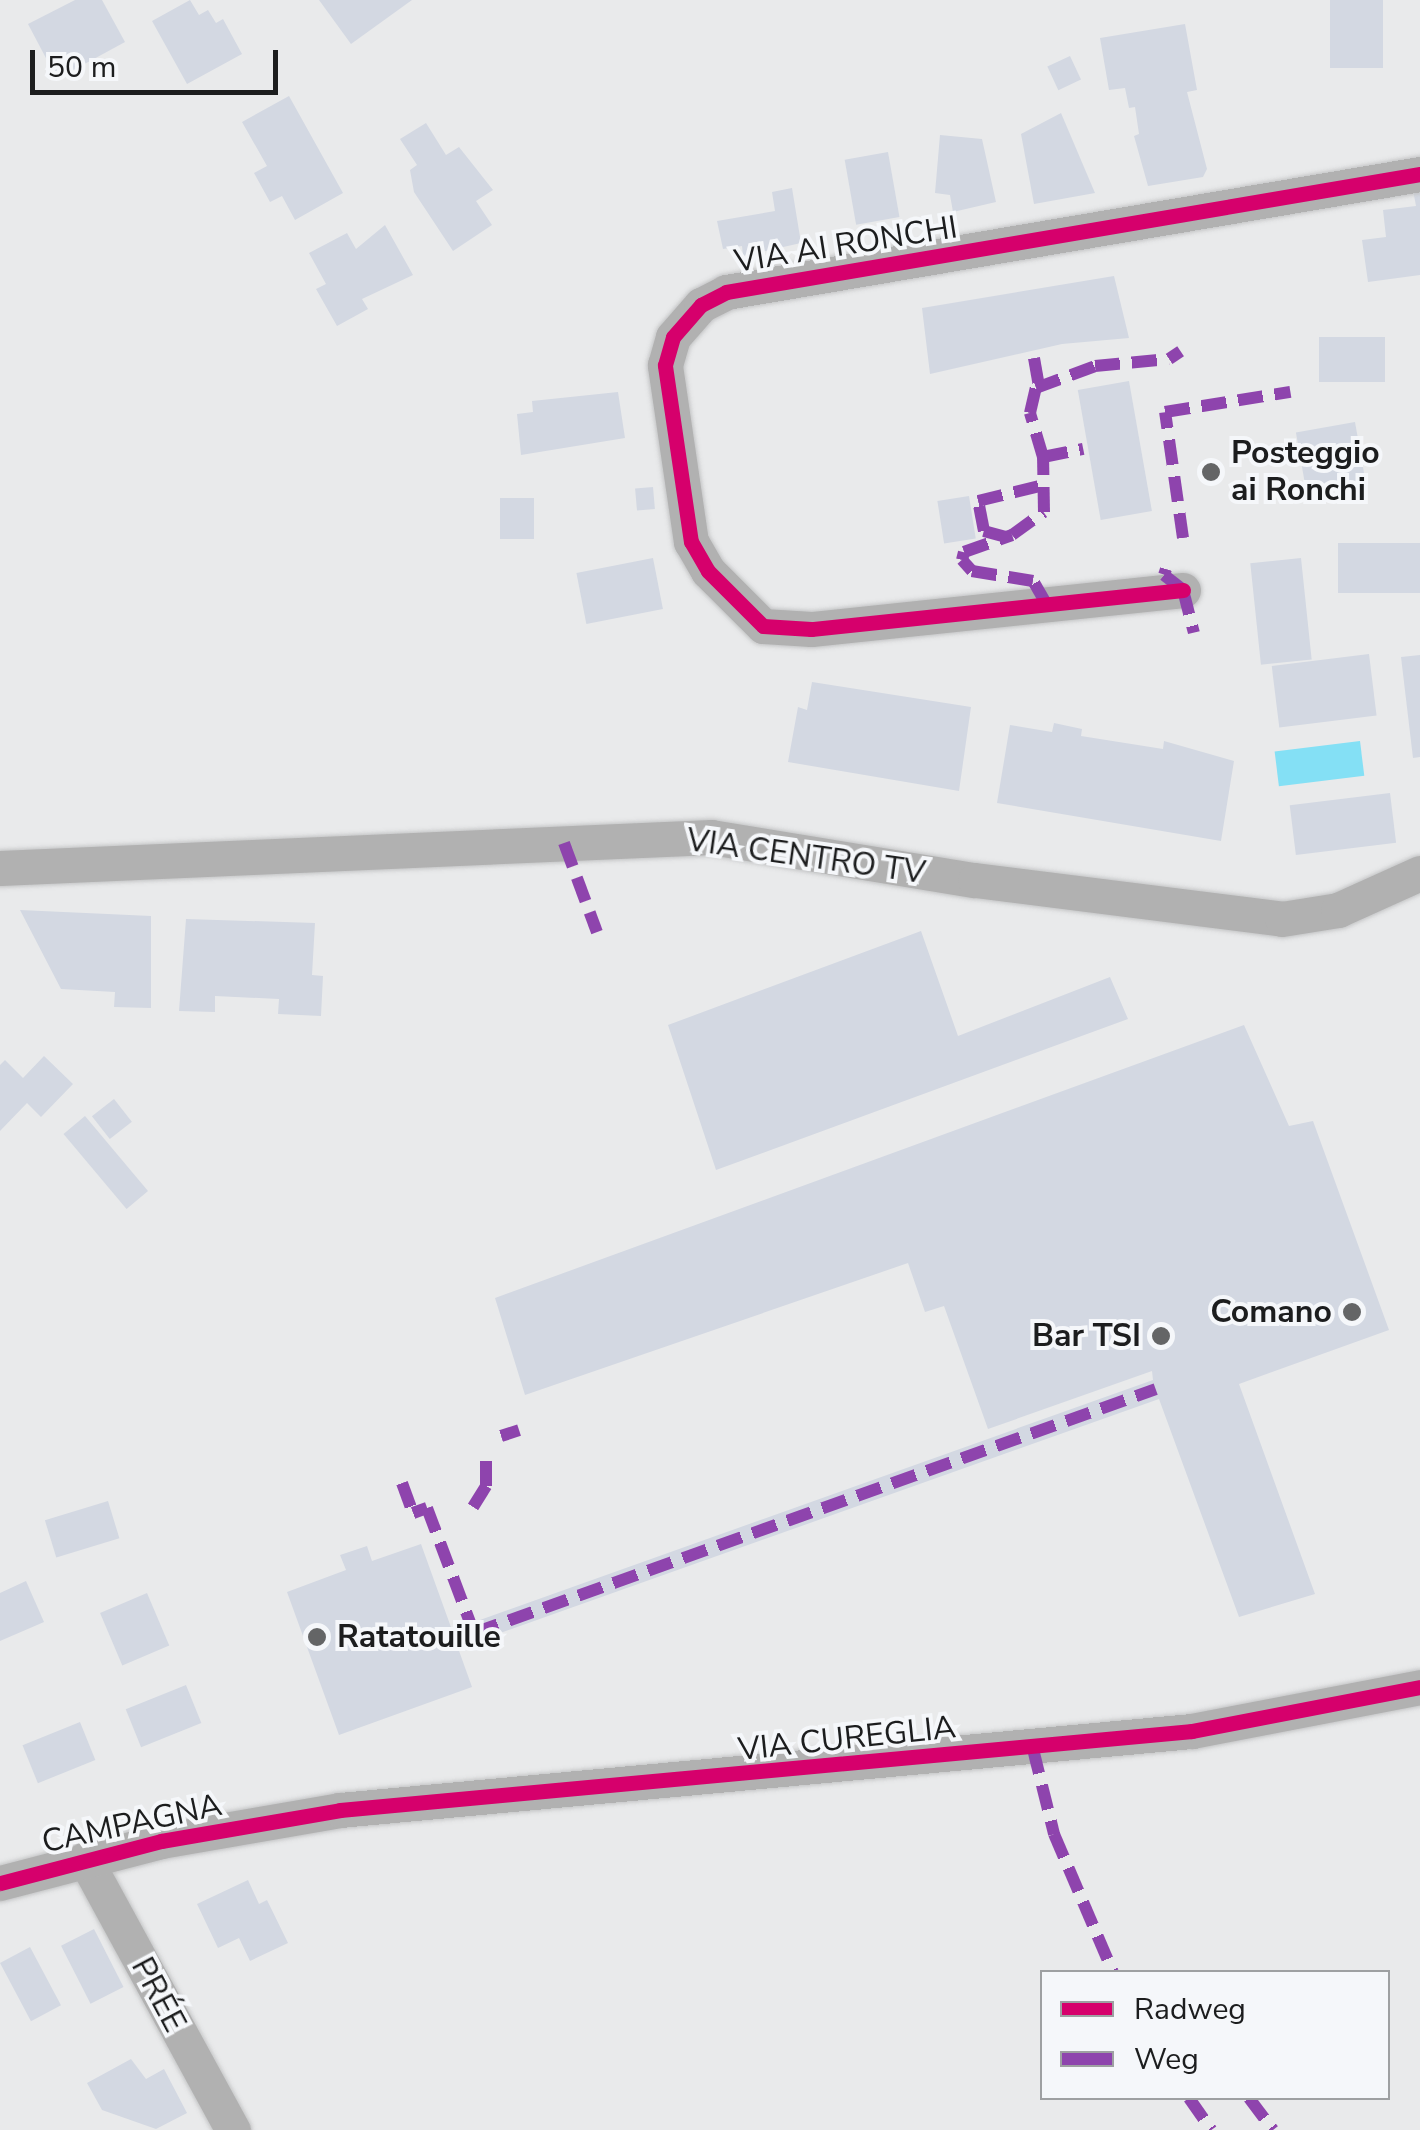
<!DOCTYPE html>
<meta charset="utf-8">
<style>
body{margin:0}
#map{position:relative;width:1420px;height:2130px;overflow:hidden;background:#e9eaeb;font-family:"Nunito Sans",sans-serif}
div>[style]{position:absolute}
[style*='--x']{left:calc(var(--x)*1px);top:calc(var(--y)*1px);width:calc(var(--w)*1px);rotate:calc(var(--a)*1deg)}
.water>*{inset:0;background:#84e0f5;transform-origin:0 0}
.building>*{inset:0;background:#d3d8e2;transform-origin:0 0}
.roads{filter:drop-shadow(0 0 2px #c4c5c6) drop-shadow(0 0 2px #c4c5c6)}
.minor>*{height:35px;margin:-17.5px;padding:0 17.5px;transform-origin:17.5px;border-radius:17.5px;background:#b1b1b1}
.quiet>*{height:12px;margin-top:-6px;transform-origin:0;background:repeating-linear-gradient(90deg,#8e44ad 0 25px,transparent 0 37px)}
.cycleway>*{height:15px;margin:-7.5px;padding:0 7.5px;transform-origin:7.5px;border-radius:7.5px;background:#d6006c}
.dots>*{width:28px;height:28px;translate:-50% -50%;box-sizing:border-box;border:5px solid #f5f7fa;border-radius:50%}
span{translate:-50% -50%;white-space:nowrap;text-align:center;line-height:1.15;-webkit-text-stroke:8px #f5f7fa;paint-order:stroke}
.street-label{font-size:32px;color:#1c1d1e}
.poi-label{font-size:32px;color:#1c1d1e;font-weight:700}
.left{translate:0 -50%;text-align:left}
.right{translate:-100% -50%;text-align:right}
.legend{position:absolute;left:1040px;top:1970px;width:350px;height:130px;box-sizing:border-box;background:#f5f7fa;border:2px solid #9ea0a2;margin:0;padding:12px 18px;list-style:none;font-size:30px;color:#1c1d1e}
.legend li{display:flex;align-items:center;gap:20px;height:50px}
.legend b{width:50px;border:2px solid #9ea0a2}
.scale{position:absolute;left:30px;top:50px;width:248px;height:45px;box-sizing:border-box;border:5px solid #1c1d1e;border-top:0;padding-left:12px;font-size:30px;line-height:35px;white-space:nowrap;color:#1c1d1e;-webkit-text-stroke:8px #f5f7fa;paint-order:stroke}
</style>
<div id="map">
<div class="water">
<i style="left:1360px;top:741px;width:35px;height:86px;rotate:83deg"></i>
</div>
<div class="building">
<i style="clip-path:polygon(75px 0,102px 0,125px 42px,57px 79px,28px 24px)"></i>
<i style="clip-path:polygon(190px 0,199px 15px,208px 10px,216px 23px,223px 19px,242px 54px,187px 84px,152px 21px)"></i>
<i style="clip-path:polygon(319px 0,412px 0,351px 44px)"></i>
<i style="left:1330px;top:0;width:53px;height:68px"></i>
<i style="clip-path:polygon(1185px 24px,1197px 90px,1187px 92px,1207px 169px,1203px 177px,1148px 186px,1134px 136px,1139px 134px,1135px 107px,1129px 108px,1125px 88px,1109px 90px,1100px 38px)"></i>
<i style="left:1070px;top:56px;width:26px;height:25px;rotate:65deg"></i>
<i style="clip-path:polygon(289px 96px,343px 193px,295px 220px,282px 196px,270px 202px,254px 173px,267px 166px,242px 122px)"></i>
<i style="clip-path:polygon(1061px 113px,1095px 193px,1034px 204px,1021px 134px)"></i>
<i style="clip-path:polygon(426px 123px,446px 155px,459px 147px,493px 190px,476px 201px,492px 225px,453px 251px,414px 192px,410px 170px,417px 165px,400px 139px)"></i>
<i style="clip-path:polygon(940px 135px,982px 139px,996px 202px,953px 212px,950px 195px,935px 193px)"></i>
<i style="left:888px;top:152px;width:66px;height:44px;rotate:80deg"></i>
<i style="clip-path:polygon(792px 188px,801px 243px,743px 256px,742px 246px,723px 249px,717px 221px,775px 211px,772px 192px)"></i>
<i style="clip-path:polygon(1413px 190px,1420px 190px,1420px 275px,1368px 282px,1362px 240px,1386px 237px,1383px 210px,1416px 206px)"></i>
<i style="clip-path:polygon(385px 225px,413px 275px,362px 299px,368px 309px,337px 326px,316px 289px,326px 284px,309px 253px,347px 233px,356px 249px)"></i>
<i style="clip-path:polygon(1114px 276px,1129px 338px,1062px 344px,930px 374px,922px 308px)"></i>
<i style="left:1319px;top:337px;width:66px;height:45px"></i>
<i style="left:1129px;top:381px;width:132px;height:52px;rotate:80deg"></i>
<i style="clip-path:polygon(618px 392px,625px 438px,521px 455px,517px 414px,533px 412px,532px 401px)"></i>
<i style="left:1355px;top:422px;width:58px;height:60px;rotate:80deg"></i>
<i style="left:653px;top:487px;width:22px;height:18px;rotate:85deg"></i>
<i style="left:969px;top:496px;width:43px;height:32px;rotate:81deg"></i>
<i style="left:500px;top:498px;width:34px;height:41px"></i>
<i style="left:1420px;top:543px;width:50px;height:82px;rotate:90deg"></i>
<i style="left:653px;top:558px;width:52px;height:78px;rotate:79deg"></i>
<i style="left:1301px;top:558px;width:102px;height:51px;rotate:84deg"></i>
<i style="left:1369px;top:654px;width:62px;height:98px;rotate:83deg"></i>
<i style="clip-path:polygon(1420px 655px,1420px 757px,1413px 758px,1401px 657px)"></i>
<i style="clip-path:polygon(812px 682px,971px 707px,959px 791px,788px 762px,798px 707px,807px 710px)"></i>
<i style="clip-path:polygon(1054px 723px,1082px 729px,1081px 736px,1163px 749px,1164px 741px,1234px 761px,1221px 841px,997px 803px,1010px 725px,1052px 732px)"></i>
<i style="left:1390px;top:793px;width:50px;height:101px;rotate:83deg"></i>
<i style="clip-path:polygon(20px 910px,151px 916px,151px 1008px,114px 1007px,115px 992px,61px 989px)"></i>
<i style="clip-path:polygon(186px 919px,315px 923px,312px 975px,323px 976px,321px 1016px,278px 1014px,279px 999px,215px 996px,215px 1012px,179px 1011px)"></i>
<i style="clip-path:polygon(921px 931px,958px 1036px,1110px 977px,1128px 1019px,716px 1170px,668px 1025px)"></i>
<i style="clip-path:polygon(1244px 1025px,1289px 1126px,1313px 1121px,1389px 1330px,1239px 1384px,1315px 1594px,1239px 1617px,1159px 1399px,458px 1648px,472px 1687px,339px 1735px,287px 1592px,346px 1570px,340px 1555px,367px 1546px,372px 1561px,421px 1544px,452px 1630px,1153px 1380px,1152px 1371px,988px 1429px,944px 1306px,925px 1312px,908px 1263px,525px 1395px,495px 1298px)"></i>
<i style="clip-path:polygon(44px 1056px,73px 1084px,41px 1117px,27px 1103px,0 1131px,0 1065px,5px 1060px,23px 1078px)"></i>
<i style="left:114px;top:1099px;width:29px;height:28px;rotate:52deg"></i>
<i style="left:85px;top:1116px;width:98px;height:28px;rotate:50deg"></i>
<i style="left:108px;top:1501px;width:39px;height:66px;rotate:73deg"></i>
<i style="clip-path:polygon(26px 1581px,44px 1622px,0 1641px,0 1593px)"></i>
<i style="left:147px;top:1593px;width:57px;height:51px;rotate:67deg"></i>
<i style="left:186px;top:1685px;width:41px;height:65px;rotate:68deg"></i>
<i style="left:80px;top:1722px;width:41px;height:62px;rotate:68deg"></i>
<i style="clip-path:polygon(248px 1880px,259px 1904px,267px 1900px,288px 1943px,250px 1961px,239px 1938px,218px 1948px,197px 1904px)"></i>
<i style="left:94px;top:1929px;width:65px;height:37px;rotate:63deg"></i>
<i style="left:30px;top:1947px;width:66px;height:34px;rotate:62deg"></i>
<i style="clip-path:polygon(131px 2059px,146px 2079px,164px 2069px,187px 2113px,156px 2129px,102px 2110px,87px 2083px)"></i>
</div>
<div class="roads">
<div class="minor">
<i style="--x:1183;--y:590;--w:374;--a:174"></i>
<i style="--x:811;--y:629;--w:48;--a:-176.4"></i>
<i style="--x:763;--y:626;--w:78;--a:-135"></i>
<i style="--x:708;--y:571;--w:34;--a:-120"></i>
<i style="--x:691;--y:542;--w:179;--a:-98.4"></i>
<i style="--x:665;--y:365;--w:29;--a:-74"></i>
<i style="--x:673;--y:337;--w:43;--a:-48.8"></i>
<i style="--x:701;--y:305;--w:28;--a:-27"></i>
<i style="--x:726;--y:292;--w:704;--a:-9.65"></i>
<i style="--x:0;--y:868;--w:712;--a:-2.5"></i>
<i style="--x:711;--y:837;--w:267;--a:9.3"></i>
<i style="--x:975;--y:880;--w:309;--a:7.2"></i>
<i style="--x:1282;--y:919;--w:57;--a:-9.1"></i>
<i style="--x:1338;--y:910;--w:90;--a:-24.3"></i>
<i style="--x:85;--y:1859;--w:309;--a:61.4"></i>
<i style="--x:0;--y:1883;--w:166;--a:-14.6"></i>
<i style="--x:161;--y:1841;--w:182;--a:-9.8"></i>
<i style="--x:340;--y:1810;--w:856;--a:-5.3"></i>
<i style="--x:1192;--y:1731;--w:232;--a:-10.9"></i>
</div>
</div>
<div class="quiet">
<i style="--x:1034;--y:358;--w:27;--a:80"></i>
<i style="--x:1043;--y:457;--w:41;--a:-11.3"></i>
<i style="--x:1006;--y:537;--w:23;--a:-165"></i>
<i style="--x:984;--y:531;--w:31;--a:-101"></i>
<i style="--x:978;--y:501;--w:64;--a:-13.6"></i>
<i style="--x:1183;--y:538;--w:127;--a:-98.1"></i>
<i style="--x:1165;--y:412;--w:127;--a:-9.1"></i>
<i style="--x:1166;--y:569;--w:6;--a:108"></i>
<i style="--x:1164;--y:575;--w:24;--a:38"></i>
<i style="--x:1183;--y:590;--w:44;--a:75.7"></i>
<i style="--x:1047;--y:605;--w:28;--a:-120"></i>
<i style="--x:1033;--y:581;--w:62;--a:-170.7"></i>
<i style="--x:972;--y:571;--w:15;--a:-132"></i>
<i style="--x:962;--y:560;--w:8;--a:-76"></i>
<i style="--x:964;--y:552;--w:51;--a:-19.5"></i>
<i style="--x:1012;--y:535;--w:39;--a:-36"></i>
<i style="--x:1044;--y:512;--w:55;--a:-91"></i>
<i style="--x:1043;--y:457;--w:46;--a:-106.5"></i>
<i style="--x:1030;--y:413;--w:26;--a:-77"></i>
<i style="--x:1036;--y:388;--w:63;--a:-20.4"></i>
<i style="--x:1095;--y:366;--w:74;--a:-5.4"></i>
<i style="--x:1169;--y:359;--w:14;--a:-34"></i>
<i style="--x:564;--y:843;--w:95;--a:69.7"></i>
<i style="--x:501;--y:1436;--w:19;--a:-18"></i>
<i style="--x:402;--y:1483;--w:32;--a:70"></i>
<i style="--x:413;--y:1513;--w:15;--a:-20"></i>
<i style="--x:427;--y:1508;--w:134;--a:69.4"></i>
<i style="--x:474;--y:1633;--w:724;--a:-19.69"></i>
<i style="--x:473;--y:1507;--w:25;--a:-58"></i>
<i style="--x:486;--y:1486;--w:26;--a:-90"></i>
<i style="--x:1033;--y:1749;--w:88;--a:76.1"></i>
<i style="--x:1054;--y:1834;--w:150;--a:66.9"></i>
<i style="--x:1189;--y:2098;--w:39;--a:55"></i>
<i style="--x:1249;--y:2098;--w:40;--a:53"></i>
</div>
<div class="cycleway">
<i style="--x:1183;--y:590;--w:374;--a:174"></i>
<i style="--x:811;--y:629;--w:48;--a:-176.4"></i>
<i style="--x:763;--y:626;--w:78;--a:-135"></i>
<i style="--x:708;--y:571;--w:34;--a:-120"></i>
<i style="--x:691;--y:542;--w:179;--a:-98.4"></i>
<i style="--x:665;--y:365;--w:29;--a:-74"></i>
<i style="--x:673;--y:337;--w:43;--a:-48.8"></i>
<i style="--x:701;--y:305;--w:28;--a:-27"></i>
<i style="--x:726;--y:292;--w:704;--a:-9.65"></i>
<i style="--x:0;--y:1883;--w:166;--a:-14.6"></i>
<i style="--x:161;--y:1841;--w:182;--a:-9.8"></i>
<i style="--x:340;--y:1810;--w:856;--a:-5.3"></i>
<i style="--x:1192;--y:1731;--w:232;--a:-10.9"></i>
</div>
<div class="dots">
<i style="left:1211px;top:472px;background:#646566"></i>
<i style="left:1352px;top:1312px;background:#646566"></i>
<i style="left:1161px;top:1336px;background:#646566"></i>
<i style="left:317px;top:1637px;background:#646566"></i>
</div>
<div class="street-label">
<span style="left:846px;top:245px;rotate:-9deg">VIA AI RONCHI</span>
<span style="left:806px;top:857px;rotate:8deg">VIA CENTRO TV</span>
<span style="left:847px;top:1739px;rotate:-6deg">VIA CUREGLIA</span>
<span style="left:132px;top:1824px;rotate:-12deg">CAMPAGNA</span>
<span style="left:158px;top:1995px;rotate:62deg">PRÉE</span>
</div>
<div class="poi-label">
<span class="left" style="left:1231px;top:472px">Posteggio<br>ai Ronchi</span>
<span class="right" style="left:1332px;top:1312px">Comano</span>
<span class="right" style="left:1141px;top:1336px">Bar TSI</span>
<span class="left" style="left:337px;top:1637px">Ratatouille</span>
</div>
<ul class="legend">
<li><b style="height:12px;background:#d6006c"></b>Radweg</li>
<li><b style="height:12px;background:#8e44ad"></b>Weg</li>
</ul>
<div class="scale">50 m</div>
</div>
